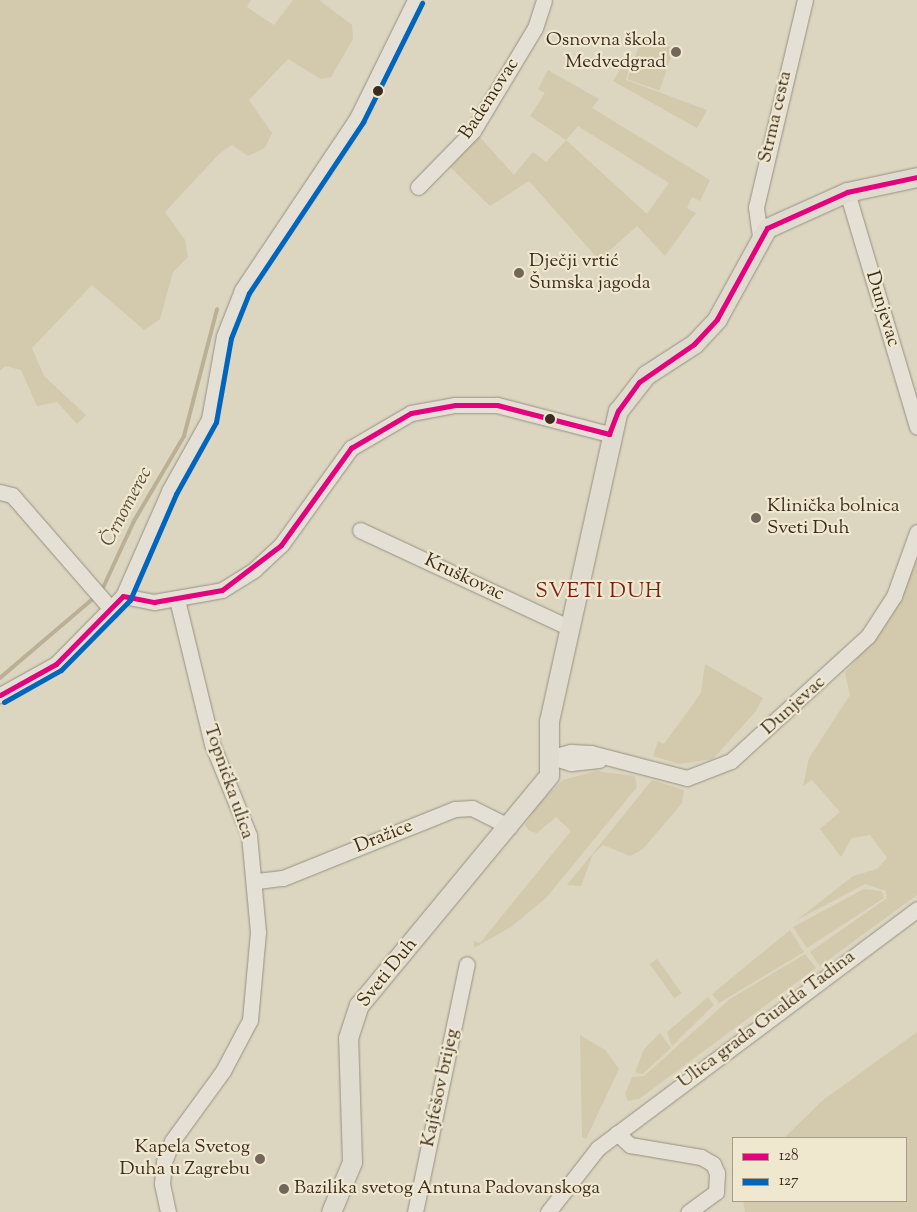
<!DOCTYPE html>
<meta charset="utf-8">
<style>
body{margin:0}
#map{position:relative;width:917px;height:1212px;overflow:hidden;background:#dcd6c0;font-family:"Sorts Mill Goudy",serif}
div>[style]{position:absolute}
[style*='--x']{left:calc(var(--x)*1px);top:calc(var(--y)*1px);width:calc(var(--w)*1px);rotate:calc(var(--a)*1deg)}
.green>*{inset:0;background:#d3c9ac;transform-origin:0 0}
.stream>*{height:4px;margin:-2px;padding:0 2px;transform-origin:2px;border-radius:2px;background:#bbb095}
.roads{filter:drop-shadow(0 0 1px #969082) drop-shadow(0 0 1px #969082)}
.minor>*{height:15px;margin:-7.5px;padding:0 7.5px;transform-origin:7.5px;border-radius:7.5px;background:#e4e0d5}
.major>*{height:19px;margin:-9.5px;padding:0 9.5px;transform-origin:9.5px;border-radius:9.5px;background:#dfdbce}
.bus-1>*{height:5px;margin:-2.5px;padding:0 2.5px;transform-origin:2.5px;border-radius:2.5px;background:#e5007d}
.bus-2>*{height:5px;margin:-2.5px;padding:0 2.5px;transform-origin:2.5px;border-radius:2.5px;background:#0065bd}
.dots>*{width:14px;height:14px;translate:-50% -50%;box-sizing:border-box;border:2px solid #f0e8ce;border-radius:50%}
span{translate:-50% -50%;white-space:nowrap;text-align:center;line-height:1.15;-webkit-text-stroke:4.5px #f0e8ce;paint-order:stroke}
.poi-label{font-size:19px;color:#3b2b21}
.right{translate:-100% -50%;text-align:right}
.left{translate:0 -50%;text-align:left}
.street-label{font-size:19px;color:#3b2b21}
.water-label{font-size:20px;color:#5d4e3e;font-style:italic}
.quarter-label{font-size:21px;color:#7a1f14;letter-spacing:1px}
.legend{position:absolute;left:732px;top:1137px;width:175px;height:65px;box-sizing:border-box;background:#f0e8ce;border:1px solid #a89c89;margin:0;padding:6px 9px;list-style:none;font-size:15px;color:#3b2b21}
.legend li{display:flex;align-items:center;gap:10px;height:25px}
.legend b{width:25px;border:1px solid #a89c89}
</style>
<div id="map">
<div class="green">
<i style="clip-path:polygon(0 0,251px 0,247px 7px,274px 25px,293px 0,319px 0,352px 25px,353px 39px,331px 77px,321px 79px,288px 59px,249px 100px,272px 133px,265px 148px,248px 156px,232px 145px,220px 153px,165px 212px,185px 240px,188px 257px,173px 272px,160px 319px,144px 330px,92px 285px,32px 348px,44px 376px,86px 415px,77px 424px,57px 402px,37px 406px,21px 370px,5px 366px,0 371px)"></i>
<i style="left:642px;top:37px;width:34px;height:45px;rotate:19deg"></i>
<i style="clip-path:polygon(626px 61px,630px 64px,626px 80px,707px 110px,697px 128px,613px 81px)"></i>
<i style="clip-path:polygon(evenodd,548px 70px,599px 99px,592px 108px,710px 180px,700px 201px,692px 197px,687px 208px,696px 213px,665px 256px,637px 226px,599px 260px,529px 181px,490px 206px,447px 164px,478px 135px,514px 175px,533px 152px,546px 162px,566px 140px,530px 116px,545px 93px,538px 89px,548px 70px,578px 126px,669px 183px,647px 214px,566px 140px,578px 126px)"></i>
<i style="clip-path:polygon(917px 549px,917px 895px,820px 966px,810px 952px,887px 898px,886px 891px,865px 884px,797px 920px,853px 876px,877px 869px,887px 858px,870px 835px,852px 838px,841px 857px,820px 829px,840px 812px,812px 780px,803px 786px,809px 758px,850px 695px,845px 673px,892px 616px)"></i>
<i style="clip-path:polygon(705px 664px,763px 698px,756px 711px,713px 759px,679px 764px,653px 756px,658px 741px,664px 744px,701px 693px)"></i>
<i style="clip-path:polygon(596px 771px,635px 776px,637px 787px,546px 898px,511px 927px,474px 948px,474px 941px,480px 943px,571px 831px,556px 817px,537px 833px,529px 831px,525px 825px,538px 804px,563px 780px)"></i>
<i style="clip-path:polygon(652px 780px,684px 790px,682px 803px,643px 849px,630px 856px,603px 845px,593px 854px,581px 886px,567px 885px)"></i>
<i style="clip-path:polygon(864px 889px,881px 891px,884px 898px,807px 948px,793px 927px)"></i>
<i style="clip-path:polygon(790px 930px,804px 952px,719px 1003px,712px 994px)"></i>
<i style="clip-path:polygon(805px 954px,816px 968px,639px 1099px,628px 1101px,625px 1094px,632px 1077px,644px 1076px,730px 999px)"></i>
<i style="left:657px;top:959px;width:42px;height:9px;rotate:54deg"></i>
<i style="clip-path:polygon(708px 997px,714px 1005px,672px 1046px,667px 1032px)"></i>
<i style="clip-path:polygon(917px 1032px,917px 1212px,745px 1212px,743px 1201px,906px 1201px,906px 1138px,784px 1138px,823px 1100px)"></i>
<i style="clip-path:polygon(660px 1033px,671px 1048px,643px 1074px,635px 1073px,644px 1049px)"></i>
<i style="clip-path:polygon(580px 1035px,605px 1050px,619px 1069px,586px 1139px,582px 1137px)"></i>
</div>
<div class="stream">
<i style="--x:101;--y:592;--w:78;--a:-65.1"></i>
<i style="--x:134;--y:521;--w:99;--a:-59.5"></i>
<i style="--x:184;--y:436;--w:131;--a:-75.4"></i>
<i style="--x:0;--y:678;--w:126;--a:-40.5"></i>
</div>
<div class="roads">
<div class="minor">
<i style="--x:418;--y:187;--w:78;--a:-45.5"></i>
<i style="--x:473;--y:131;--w:120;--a:-59"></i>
<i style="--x:535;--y:28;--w:29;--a:-72"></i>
<i style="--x:847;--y:192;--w:245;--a:73.4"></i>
<i style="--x:760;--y:236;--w:29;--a:-98"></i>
<i style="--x:756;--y:207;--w:213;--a:-76.7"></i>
<i style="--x:0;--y:492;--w:12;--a:14"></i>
<i style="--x:12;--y:495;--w:152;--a:49"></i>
<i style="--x:360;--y:530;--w:230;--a:25"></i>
<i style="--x:123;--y:596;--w:32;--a:11"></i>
<i style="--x:154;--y:602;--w:69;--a:-10"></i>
<i style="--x:222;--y:590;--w:39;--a:-32"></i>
<i style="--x:255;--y:569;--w:35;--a:-43"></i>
<i style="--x:281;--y:545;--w:120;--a:-54.2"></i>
<i style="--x:351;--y:448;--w:69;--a:-30.3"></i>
<i style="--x:411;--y:413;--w:45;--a:-10.3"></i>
<i style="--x:455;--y:405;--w:42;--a:0"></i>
<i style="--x:497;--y:405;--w:116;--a:14.5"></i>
<i style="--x:0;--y:695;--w:64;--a:-29"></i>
<i style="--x:56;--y:664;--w:95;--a:-45.4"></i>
<i style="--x:123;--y:596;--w:115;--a:-66.3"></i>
<i style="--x:169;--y:491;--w:82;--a:-60.9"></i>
<i style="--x:209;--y:419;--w:84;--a:-79.8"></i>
<i style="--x:224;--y:336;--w:49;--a:-68.6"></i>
<i style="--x:242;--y:290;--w:207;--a:-56.2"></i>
<i style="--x:357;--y:118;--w:131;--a:-63.8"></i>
<i style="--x:552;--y:757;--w:20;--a:-15"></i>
<i style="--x:571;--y:752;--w:20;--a:3"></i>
<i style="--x:591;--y:753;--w:99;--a:14.6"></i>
<i style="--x:687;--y:778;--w:47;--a:-21.1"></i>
<i style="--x:731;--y:761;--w:185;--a:-42.4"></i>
<i style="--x:868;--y:636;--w:48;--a:-57"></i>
<i style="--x:894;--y:596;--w:68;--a:-70.2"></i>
<i style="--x:552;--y:757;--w:20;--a:18"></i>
<i style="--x:571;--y:763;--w:28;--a:-6"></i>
<i style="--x:257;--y:881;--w:26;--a:-7"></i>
<i style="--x:283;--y:878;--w:185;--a:-21.9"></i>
<i style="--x:455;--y:809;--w:17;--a:-3"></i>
<i style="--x:472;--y:808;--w:42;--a:26.6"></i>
<i style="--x:617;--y:1133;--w:18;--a:43"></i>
<i style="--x:630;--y:1145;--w:72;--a:9.6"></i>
<i style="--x:701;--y:1157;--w:14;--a:30"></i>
<i style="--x:713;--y:1164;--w:10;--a:66"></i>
<i style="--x:717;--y:1173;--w:19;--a:93"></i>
<i style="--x:716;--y:1192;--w:34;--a:144"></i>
<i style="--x:168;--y:1212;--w:29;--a:-102"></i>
<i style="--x:162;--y:1184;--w:22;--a:-85"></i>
<i style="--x:164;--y:1162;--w:22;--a:-69"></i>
<i style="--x:172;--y:1141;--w:87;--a:-53.9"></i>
<i style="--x:223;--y:1071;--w:58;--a:-62.1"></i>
<i style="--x:250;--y:1020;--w:88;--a:-84.8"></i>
<i style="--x:258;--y:932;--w:97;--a:-95.3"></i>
<i style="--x:249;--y:835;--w:98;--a:-112.1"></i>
<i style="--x:212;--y:744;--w:149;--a:-103.6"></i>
<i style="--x:415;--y:1212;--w:253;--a:-78.2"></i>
<i style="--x:548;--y:1212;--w:81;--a:-52"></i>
<i style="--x:598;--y:1148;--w:399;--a:-36.8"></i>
</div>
<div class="major">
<i style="--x:331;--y:1212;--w:54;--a:-67.2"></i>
<i style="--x:352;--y:1162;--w:124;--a:-91.8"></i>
<i style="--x:348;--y:1038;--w:35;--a:-72"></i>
<i style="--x:359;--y:1005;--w:298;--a:-50.4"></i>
<i style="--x:549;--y:775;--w:54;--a:-90"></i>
<i style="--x:549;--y:721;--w:318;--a:-77.5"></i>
<i style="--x:618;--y:411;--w:46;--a:-52.1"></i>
<i style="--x:646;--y:375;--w:57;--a:-32.9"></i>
<i style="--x:694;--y:344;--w:34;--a:-47"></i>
<i style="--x:717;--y:319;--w:104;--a:-61.2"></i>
<i style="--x:767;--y:228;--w:88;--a:-24.2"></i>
<i style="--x:847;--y:192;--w:72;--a:-12.1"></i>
</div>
</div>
<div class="bus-1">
<i style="--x:609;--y:434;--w:25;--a:-69"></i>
<i style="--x:618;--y:411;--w:36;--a:-54"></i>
<i style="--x:639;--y:382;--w:67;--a:-34.6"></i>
<i style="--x:694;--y:344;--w:34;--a:-47"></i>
<i style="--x:717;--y:319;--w:104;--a:-61.2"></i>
<i style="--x:767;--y:228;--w:88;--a:-24.2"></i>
<i style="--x:847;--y:192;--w:72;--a:-12.1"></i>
<i style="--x:123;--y:596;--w:32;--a:11"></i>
<i style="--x:154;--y:602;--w:69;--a:-10"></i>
<i style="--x:222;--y:590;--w:74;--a:-37.3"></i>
<i style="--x:281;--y:545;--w:120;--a:-54.2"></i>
<i style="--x:351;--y:448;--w:69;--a:-30.3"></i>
<i style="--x:411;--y:413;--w:45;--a:-10.3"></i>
<i style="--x:455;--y:405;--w:42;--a:0"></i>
<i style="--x:497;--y:405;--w:116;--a:14.5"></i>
<i style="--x:0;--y:695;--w:64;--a:-29"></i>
<i style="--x:56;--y:664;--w:95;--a:-45.4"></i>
</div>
<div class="bus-2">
<i style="--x:4;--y:702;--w:65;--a:-29.3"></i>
<i style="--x:61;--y:670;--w:98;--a:-45.4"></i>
<i style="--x:130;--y:600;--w:116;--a:-66.5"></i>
<i style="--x:176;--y:494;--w:82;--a:-60.9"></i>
<i style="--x:216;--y:422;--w:85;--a:-79.9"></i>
<i style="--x:231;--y:338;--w:48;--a:-68.2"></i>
<i style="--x:249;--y:293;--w:206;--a:-56.3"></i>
<i style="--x:363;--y:122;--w:133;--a:-63.6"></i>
</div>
<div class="dots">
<i style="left:676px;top:52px;background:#736759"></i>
<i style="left:378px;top:91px;background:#3b2b21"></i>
<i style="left:519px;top:273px;background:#736759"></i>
<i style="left:550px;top:419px;background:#3b2b21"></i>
<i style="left:756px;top:518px;background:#736759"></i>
<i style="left:260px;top:1159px;background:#736759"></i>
<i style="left:284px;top:1189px;background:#736759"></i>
</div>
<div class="poi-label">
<span class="right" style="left:666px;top:52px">Osnovna škola<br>Medvedgrad</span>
<span class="left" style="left:529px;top:273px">Dječji vrtić<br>Šumska jagoda</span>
<span class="left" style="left:767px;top:518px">Klinička bolnica<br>Sveti Duh</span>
<span class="right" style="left:250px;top:1159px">Kapela Svetog<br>Duha u Zagrebu</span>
<span class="left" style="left:294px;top:1189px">Bazilika svetog Antuna Padovanskoga</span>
</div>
<div class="street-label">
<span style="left:490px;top:99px;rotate:-57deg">Bademovac</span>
<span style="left:776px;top:117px;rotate:-77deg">Strma cesta</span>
<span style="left:882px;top:309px;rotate:73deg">Dunjevac</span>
<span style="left:464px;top:578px;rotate:25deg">Kruškovac</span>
<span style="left:794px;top:706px;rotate:-42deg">Dunjevac</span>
<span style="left:228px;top:782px;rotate:71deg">Topnička ulica</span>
<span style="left:384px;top:837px;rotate:-22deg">Dražice</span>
<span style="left:388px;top:973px;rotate:-51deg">Sveti Duh</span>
<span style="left:767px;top:1020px;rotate:-37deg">Ulica grada Gualda Tadina</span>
<span style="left:441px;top:1088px;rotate:-78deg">Kajfešov brijeg</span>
</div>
<div class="water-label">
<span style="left:127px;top:507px;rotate:-62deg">Črnomerec</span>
</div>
<div class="quarter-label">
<span style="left:599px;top:592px">SVETI DUH</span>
</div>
<ul class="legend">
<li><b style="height:6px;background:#e5007d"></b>128</li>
<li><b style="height:6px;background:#0065bd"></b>127</li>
</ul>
</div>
